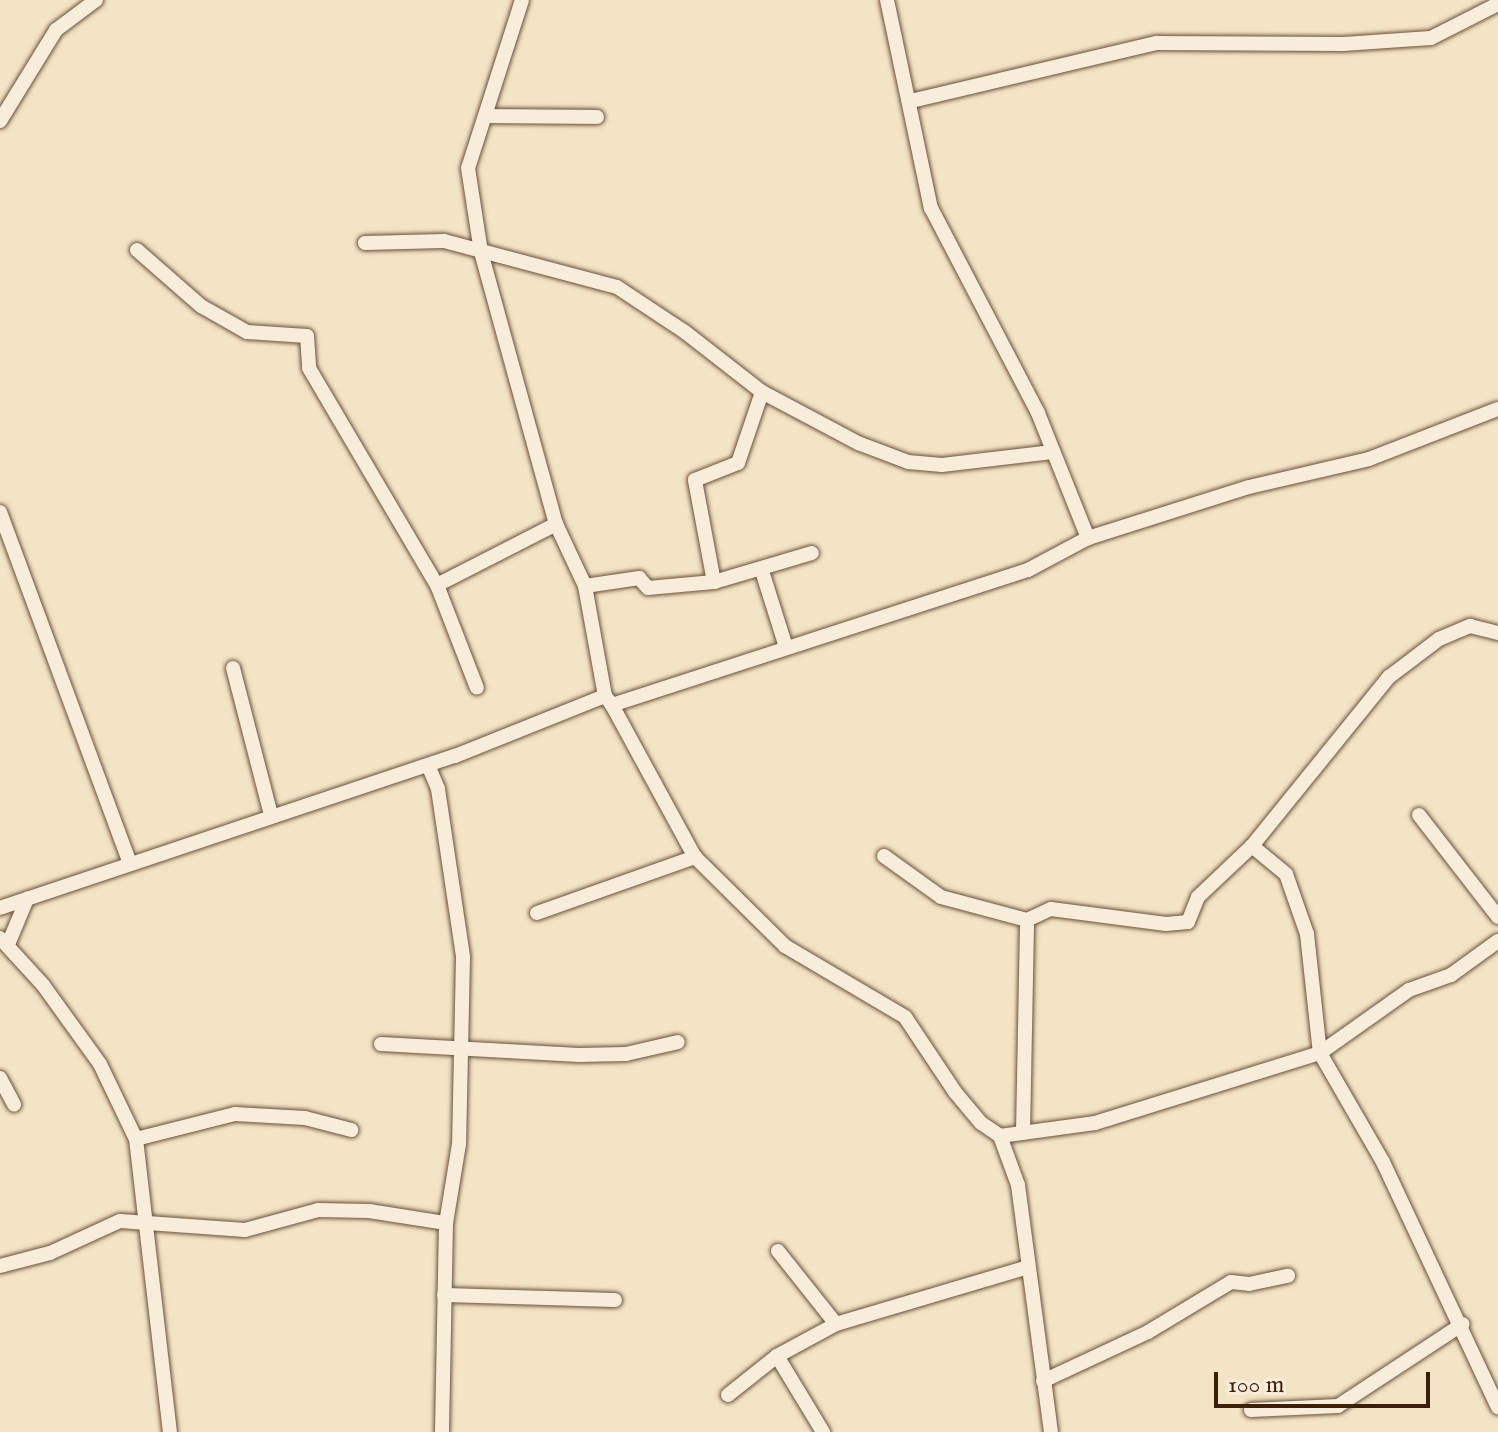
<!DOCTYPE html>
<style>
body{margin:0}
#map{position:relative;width:1498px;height:1432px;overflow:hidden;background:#f3e4c6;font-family:"IM FELL English",serif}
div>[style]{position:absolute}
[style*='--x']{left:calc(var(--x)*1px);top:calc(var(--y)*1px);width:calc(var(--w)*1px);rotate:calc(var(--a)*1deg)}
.roads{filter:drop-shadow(0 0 2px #6a5038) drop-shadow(0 0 2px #6a5038)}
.street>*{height:14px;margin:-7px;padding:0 7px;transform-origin:7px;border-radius:7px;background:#f7edda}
span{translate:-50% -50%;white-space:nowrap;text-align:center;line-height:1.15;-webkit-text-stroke:8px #f7edda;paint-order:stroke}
.scale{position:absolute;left:1214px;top:1372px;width:216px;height:36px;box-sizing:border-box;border:4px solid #3c1f08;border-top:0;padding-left:10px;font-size:24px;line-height:28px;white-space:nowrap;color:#3c1f08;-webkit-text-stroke:6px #f7edda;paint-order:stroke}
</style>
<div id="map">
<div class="roads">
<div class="street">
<i style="--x:522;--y:0;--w:176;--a:107.8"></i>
<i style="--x:468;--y:168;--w:85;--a:81.2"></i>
<i style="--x:481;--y:252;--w:282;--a:74.6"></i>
<i style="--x:556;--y:524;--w:68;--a:64.9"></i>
<i style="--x:585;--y:586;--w:112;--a:79.7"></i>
<i style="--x:887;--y:0;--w:213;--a:78.1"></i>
<i style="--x:931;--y:208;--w:231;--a:62.4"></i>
<i style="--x:1038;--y:413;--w:135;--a:68.2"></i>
<i style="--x:911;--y:101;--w:252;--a:-13.3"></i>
<i style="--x:1156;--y:43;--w:187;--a:0.3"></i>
<i style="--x:1343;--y:44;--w:88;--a:-3.9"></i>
<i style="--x:1431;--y:38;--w:75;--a:-26.9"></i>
<i style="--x:489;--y:116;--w:108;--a:0.5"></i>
<i style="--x:0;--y:121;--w:107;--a:-58.4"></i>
<i style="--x:56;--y:30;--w:50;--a:-36.9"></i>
<i style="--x:365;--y:243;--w:79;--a:-1.5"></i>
<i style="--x:444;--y:241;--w:179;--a:14.9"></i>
<i style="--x:617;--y:287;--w:82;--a:33.5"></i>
<i style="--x:685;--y:332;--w:98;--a:37.9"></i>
<i style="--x:762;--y:392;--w:109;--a:28"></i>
<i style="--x:858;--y:443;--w:53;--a:20.8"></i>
<i style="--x:908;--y:462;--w:34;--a:5"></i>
<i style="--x:942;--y:465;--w:111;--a:-6.7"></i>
<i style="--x:137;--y:250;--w:85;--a:41.2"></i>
<i style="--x:201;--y:306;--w:53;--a:29.5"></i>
<i style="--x:247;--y:332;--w:60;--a:3.8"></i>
<i style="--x:307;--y:336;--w:32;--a:86"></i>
<i style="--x:309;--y:368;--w:252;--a:59.5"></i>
<i style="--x:437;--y:585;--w:134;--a:-27.1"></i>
<i style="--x:0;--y:512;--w:372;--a:69.7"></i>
<i style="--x:762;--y:571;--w:77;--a:72.5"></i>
<i style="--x:714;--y:582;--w:104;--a:-100.6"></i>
<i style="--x:695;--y:480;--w:46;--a:-21.6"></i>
<i style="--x:738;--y:463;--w:75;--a:-71.3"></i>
<i style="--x:437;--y:585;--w:110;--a:68.8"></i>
<i style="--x:585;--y:586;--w:55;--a:-8.4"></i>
<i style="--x:639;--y:578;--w:13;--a:48"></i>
<i style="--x:648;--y:588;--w:66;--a:-5.2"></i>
<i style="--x:714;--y:582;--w:102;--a:-16.5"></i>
<i style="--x:233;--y:668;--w:152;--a:75.5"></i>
<i style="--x:612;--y:705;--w:173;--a:61.4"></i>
<i style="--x:695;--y:857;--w:127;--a:44.7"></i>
<i style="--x:785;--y:946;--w:139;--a:30.6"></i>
<i style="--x:905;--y:1017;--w:90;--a:56.3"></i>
<i style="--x:955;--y:1092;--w:40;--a:50"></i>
<i style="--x:981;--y:1123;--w:23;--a:34"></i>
<i style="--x:1000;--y:1136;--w:52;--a:69.8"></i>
<i style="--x:1018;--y:1185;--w:249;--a:82.4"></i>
<i style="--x:428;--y:765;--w:26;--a:67"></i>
<i style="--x:438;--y:789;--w:170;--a:81.5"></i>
<i style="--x:463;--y:957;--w:187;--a:91.2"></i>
<i style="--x:459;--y:1144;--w:80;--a:99.3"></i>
<i style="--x:446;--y:1223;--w:209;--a:91.1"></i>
<i style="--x:1419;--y:815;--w:129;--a:52.2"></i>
<i style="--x:1252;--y:846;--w:218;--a:-51"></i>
<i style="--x:1389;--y:677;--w:63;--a:-37.2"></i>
<i style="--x:1439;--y:639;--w:34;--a:-23"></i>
<i style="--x:1470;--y:626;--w:29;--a:14"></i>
<i style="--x:884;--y:856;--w:70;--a:35.7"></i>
<i style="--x:941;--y:897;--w:89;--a:15"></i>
<i style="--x:0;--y:908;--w:480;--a:-18.5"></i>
<i style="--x:455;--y:756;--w:162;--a:-21.8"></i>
<i style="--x:605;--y:696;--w:11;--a:52"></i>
<i style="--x:612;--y:705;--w:437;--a:-18"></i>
<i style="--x:1028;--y:570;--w:68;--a:-28.1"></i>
<i style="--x:1088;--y:538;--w:169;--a:-17.6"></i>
<i style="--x:1249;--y:487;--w:123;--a:-13.1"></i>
<i style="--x:1369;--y:459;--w:138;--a:-21.2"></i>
<i style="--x:537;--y:913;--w:168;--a:-19.5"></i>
<i style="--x:0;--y:938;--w:64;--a:47.5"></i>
<i style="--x:43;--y:985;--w:97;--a:54.2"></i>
<i style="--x:100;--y:1064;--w:83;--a:64.4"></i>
<i style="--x:136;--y:1139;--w:295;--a:83.4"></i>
<i style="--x:9;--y:942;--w:47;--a:-67.3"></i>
<i style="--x:381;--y:1044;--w:198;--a:3.2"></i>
<i style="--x:579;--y:1055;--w:47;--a:-1.2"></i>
<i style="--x:626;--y:1054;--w:53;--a:-13"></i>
<i style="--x:0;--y:1078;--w:30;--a:62"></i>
<i style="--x:1023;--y:1133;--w:213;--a:-88.9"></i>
<i style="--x:1027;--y:920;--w:26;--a:-25"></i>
<i style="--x:1051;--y:909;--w:116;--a:7.4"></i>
<i style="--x:1166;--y:924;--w:22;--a:-5"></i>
<i style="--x:1188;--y:922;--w:27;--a:-68"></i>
<i style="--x:1198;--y:897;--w:74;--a:-43.4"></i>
<i style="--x:1252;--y:846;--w:44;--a:39.5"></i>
<i style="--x:1286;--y:874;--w:64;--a:70.7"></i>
<i style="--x:1307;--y:934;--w:120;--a:83.8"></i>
<i style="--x:1320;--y:1053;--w:126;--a:60"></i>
<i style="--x:1383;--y:1162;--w:271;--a:64.9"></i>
<i style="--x:1000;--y:1136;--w:96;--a:-7.8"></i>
<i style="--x:1095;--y:1123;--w:236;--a:-17.3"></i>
<i style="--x:1320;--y:1053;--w:109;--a:-35.3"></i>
<i style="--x:1409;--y:990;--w:45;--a:-19.7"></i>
<i style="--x:1451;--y:975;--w:58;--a:-35.9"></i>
<i style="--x:136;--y:1139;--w:102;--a:-14.2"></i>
<i style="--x:235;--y:1114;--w:70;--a:3.3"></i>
<i style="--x:305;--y:1118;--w:48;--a:14.6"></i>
<i style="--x:778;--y:1251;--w:93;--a:51.5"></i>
<i style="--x:0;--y:1266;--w:52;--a:-14.6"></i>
<i style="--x:50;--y:1253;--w:77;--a:-24.6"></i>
<i style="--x:120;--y:1221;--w:125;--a:4.1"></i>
<i style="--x:245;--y:1230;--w:76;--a:-15.3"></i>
<i style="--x:318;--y:1210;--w:51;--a:1.1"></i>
<i style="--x:369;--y:1211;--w:78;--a:8.9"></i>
<i style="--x:444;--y:1295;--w:171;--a:1.7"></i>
<i style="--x:777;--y:1356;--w:89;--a:58.8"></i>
<i style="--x:1043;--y:1381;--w:116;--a:-25"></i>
<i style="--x:1148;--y:1332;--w:97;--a:-31.1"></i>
<i style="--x:1231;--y:1282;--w:18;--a:6"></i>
<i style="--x:1249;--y:1284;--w:40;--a:-12"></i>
<i style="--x:728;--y:1395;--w:63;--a:-38.5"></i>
<i style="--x:777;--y:1356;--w:67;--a:-28.5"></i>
<i style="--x:836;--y:1324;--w:197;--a:-16.5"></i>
<i style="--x:1251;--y:1410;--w:87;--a:-2.6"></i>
<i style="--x:1338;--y:1406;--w:149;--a:-33.3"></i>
</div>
</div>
<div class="scale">100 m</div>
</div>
